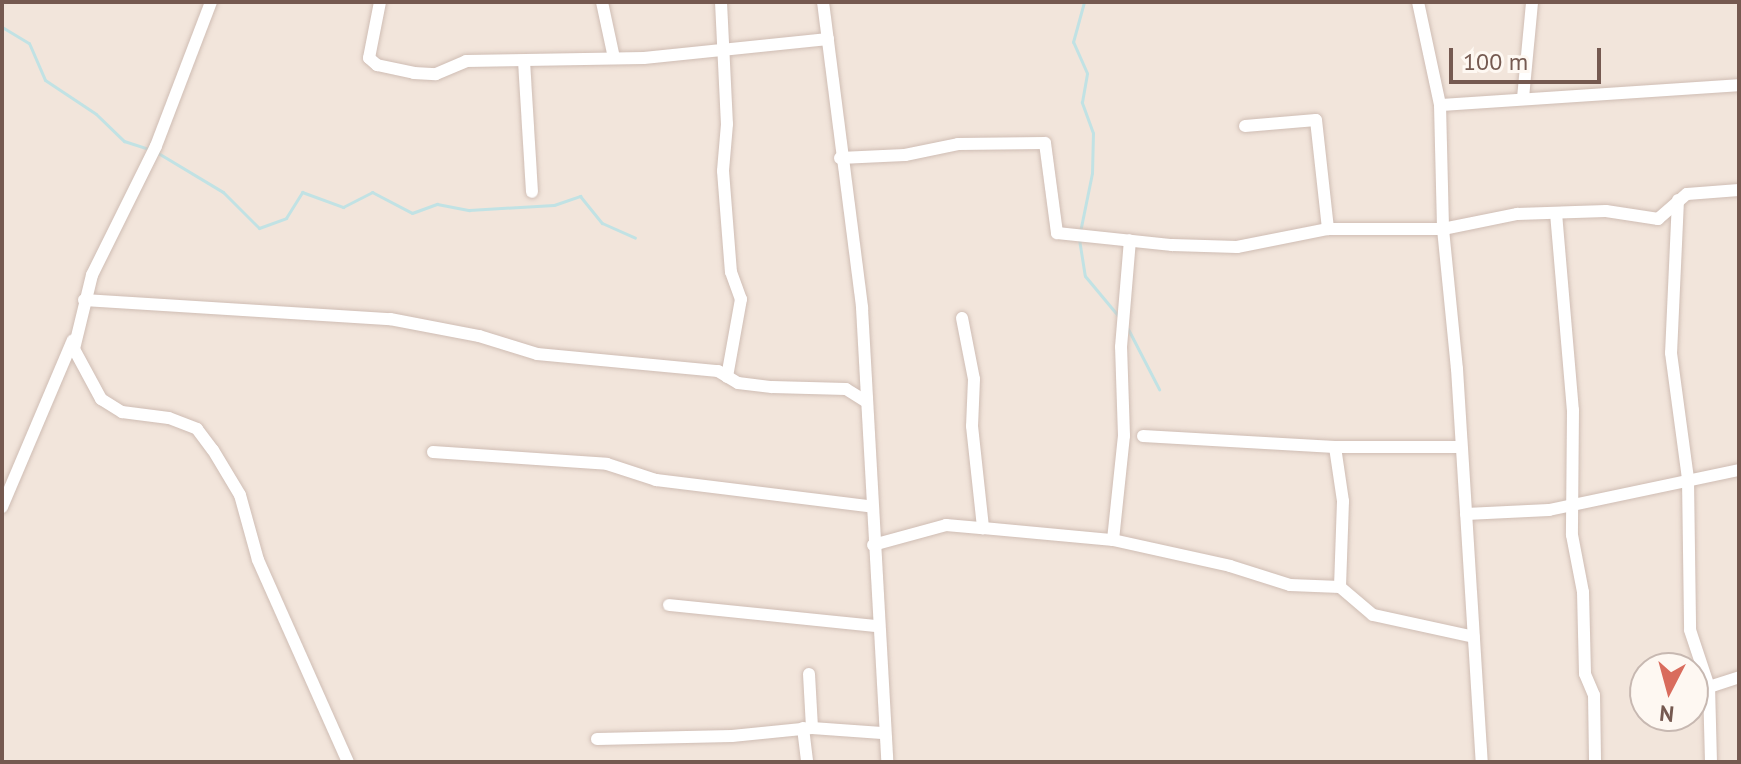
<!DOCTYPE html>
<style>
body{margin:0}
#map{position:relative;width:1741px;height:764px;overflow:hidden;background:#fbf4ec;font-family:"PT Sans",sans-serif}
div>[style]{position:absolute}
[style*='--x']{left:calc(var(--x)*1px);top:calc(var(--y)*1px);width:calc(var(--w)*1px);rotate:calc(var(--a)*1deg)}
.residential>*{inset:0;background:#f2e5db}
.stream>*{height:3px;margin:-1.5px;padding:0 1.5px;transform-origin:1.5px;border-radius:1.5px;background:#c1e2e4}
.roads{filter:drop-shadow(0 0 2px #cfbdb4) drop-shadow(0 0 2px #cfbdb4)}
.minor>*{height:12px;margin:-6px;padding:0 6px;transform-origin:6px;border-radius:6px;background:#fff}
span{translate:-50% -50%;white-space:nowrap;text-align:center;line-height:1.15;-webkit-text-stroke:6px #fef8f2;paint-order:stroke}
.frame{position:absolute;inset:0;border:4px solid #755950;pointer-events:none}
.north{position:absolute;left:1629px;top:652px;width:80px;height:80px;box-sizing:border-box;background:#fef8f2;border:2px solid #c7b8b1;border-radius:50%;rotate:186deg;font-size:22px;font-weight:700;line-height:32px;text-align:center;color:#755950}
.north::after{content:'';display:block;margin:auto;width:28px;height:36px;background:#d96c5d;clip-path:polygon(50% 0,100% 100%,50% 72%,0 100%)}
.scale{position:absolute;left:1449px;top:48px;width:152px;height:36px;box-sizing:border-box;border:4px solid #755950;border-top:0;padding-left:10px;font-size:24px;line-height:28px;white-space:nowrap;color:#755950;-webkit-text-stroke:6px #fef8f2;paint-order:stroke}
</style>
<div id="map">
<div class="residential">
<i style="clip-path:polygon(evenodd,2px 2px,1739px 2px,1739px 762px,2px 762px,2px 2px,1645px 668px,1693px 668px,1693px 716px,1645px 716px,1645px 668px)"></i>
</div>
<div class="stream">
<i style="--x:2;--y:27;--w:31;--a:31"></i>
<i style="--x:29;--y:43;--w:40;--a:66.6"></i>
<i style="--x:45;--y:80;--w:61;--a:33.7"></i>
<i style="--x:96;--y:114;--w:39;--a:44"></i>
<i style="--x:124;--y:141;--w:28;--a:18"></i>
<i style="--x:158;--y:153;--w:76;--a:31"></i>
<i style="--x:223;--y:192;--w:51;--a:45"></i>
<i style="--x:259;--y:228;--w:29;--a:-20"></i>
<i style="--x:286;--y:218;--w:31;--a:-58"></i>
<i style="--x:302;--y:192;--w:44;--a:20.1"></i>
<i style="--x:343;--y:207;--w:33;--a:-27"></i>
<i style="--x:372;--y:192;--w:45;--a:27.7"></i>
<i style="--x:412;--y:213;--w:27;--a:-20"></i>
<i style="--x:437;--y:204;--w:33;--a:11"></i>
<i style="--x:469;--y:210;--w:85;--a:-3.4"></i>
<i style="--x:554;--y:205;--w:28;--a:-19"></i>
<i style="--x:580;--y:196;--w:35;--a:51"></i>
<i style="--x:602;--y:223;--w:36;--a:24"></i>
<i style="--x:1080;--y:232;--w:60;--a:-78.5"></i>
<i style="--x:1092;--y:173;--w:40;--a:-88.6"></i>
<i style="--x:1093;--y:133;--w:33;--a:-110"></i>
<i style="--x:1082;--y:102;--w:29;--a:-80"></i>
<i style="--x:1087;--y:73;--w:34;--a:-114"></i>
<i style="--x:1073;--y:42;--w:41;--a:-74.6"></i>
<i style="--x:1079;--y:239;--w:37;--a:81"></i>
<i style="--x:1085;--y:276;--w:55;--a:50.2"></i>
<i style="--x:1128;--y:329;--w:68;--a:62.7"></i>
</div>
<div class="roads">
<div class="minor">
<i style="--x:211;--y:2;--w:154;--a:110.9"></i>
<i style="--x:156;--y:146;--w:144;--a:116.4"></i>
<i style="--x:92;--y:275;--w:76;--a:103.7"></i>
<i style="--x:74;--y:349;--w:57;--a:61.6"></i>
<i style="--x:101;--y:399;--w:25;--a:32"></i>
<i style="--x:122;--y:412;--w:47;--a:7.3"></i>
<i style="--x:169;--y:418;--w:30;--a:21"></i>
<i style="--x:197;--y:429;--w:26;--a:53"></i>
<i style="--x:213;--y:450;--w:52;--a:59"></i>
<i style="--x:240;--y:495;--w:67;--a:74.5"></i>
<i style="--x:258;--y:560;--w:221;--a:66"></i>
<i style="--x:380;--y:2;--w:57;--a:101.1"></i>
<i style="--x:369;--y:58;--w:11;--a:41"></i>
<i style="--x:377;--y:65;--w:38;--a:12"></i>
<i style="--x:414;--y:73;--w:22;--a:3"></i>
<i style="--x:436;--y:74;--w:33;--a:-23"></i>
<i style="--x:466;--y:61;--w:178;--a:-1"></i>
<i style="--x:644;--y:58;--w:185;--a:-5.9"></i>
<i style="--x:602;--y:2;--w:57;--a:77.9"></i>
<i style="--x:721;--y:2;--w:122;--a:87.2"></i>
<i style="--x:727;--y:124;--w:47;--a:94.9"></i>
<i style="--x:723;--y:171;--w:101;--a:85.5"></i>
<i style="--x:731;--y:272;--w:29;--a:70"></i>
<i style="--x:741;--y:299;--w:79;--a:100.2"></i>
<i style="--x:823;--y:2;--w:308;--a:82.7"></i>
<i style="--x:862;--y:308;--w:455;--a:86.8"></i>
<i style="--x:1418;--y:2;--w:105;--a:77.9"></i>
<i style="--x:1440;--y:105;--w:124;--a:88.6"></i>
<i style="--x:1443;--y:229;--w:141;--a:84.3"></i>
<i style="--x:1457;--y:369;--w:394;--a:86.4"></i>
<i style="--x:524;--y:61;--w:131;--a:86.5"></i>
<i style="--x:1523;--y:98;--w:96;--a:-84.6"></i>
<i style="--x:1440;--y:105;--w:300;--a:-3.8"></i>
<i style="--x:1245;--y:126;--w:71;--a:-4.8"></i>
<i style="--x:1316;--y:120;--w:110;--a:83.7"></i>
<i style="--x:840;--y:158;--w:65;--a:-2.6"></i>
<i style="--x:905;--y:155;--w:54;--a:-11.7"></i>
<i style="--x:958;--y:144;--w:87;--a:-0.7"></i>
<i style="--x:1045;--y:143;--w:91;--a:82.4"></i>
<i style="--x:1057;--y:233;--w:116;--a:6"></i>
<i style="--x:1172;--y:245;--w:65;--a:1.8"></i>
<i style="--x:1237;--y:247;--w:93;--a:-11.2"></i>
<i style="--x:1328;--y:229;--w:115;--a:0"></i>
<i style="--x:1443;--y:229;--w:76;--a:-11.5"></i>
<i style="--x:1517;--y:214;--w:89;--a:-1.9"></i>
<i style="--x:1606;--y:211;--w:53;--a:8.7"></i>
<i style="--x:1658;--y:219;--w:38;--a:-41"></i>
<i style="--x:1687;--y:194;--w:52;--a:-4.4"></i>
<i style="--x:1678;--y:200;--w:153;--a:92.6"></i>
<i style="--x:1671;--y:353;--w:127;--a:82.3"></i>
<i style="--x:1688;--y:479;--w:151;--a:89.2"></i>
<i style="--x:1690;--y:630;--w:60;--a:71.6"></i>
<i style="--x:1556;--y:213;--w:198;--a:85.1"></i>
<i style="--x:1573;--y:410;--w:125;--a:90.5"></i>
<i style="--x:1572;--y:535;--w:58;--a:79.1"></i>
<i style="--x:1583;--y:592;--w:82;--a:88.6"></i>
<i style="--x:1585;--y:674;--w:23;--a:67"></i>
<i style="--x:1594;--y:695;--w:67;--a:89.1"></i>
<i style="--x:84;--y:300;--w:307;--a:3.6"></i>
<i style="--x:390;--y:319;--w:91;--a:10.8"></i>
<i style="--x:479;--y:336;--w:61;--a:17.2"></i>
<i style="--x:537;--y:354;--w:182;--a:5.4"></i>
<i style="--x:718;--y:371;--w:23;--a:31"></i>
<i style="--x:738;--y:383;--w:34;--a:7"></i>
<i style="--x:772;--y:387;--w:74;--a:1.5"></i>
<i style="--x:846;--y:389;--w:22;--a:32"></i>
<i style="--x:962;--y:318;--w:62;--a:78.9"></i>
<i style="--x:974;--y:379;--w:47;--a:92.4"></i>
<i style="--x:972;--y:426;--w:103;--a:83.8"></i>
<i style="--x:1143;--y:436;--w:192;--a:3.3"></i>
<i style="--x:1335;--y:447;--w:123;--a:0"></i>
<i style="--x:1335;--y:447;--w:55;--a:81.6"></i>
<i style="--x:1343;--y:501;--w:86;--a:92"></i>
<i style="--x:1340;--y:587;--w:43;--a:40.3"></i>
<i style="--x:1373;--y:615;--w:103;--a:12.3"></i>
<i style="--x:433;--y:452;--w:174;--a:3.9"></i>
<i style="--x:607;--y:464;--w:52;--a:18.1"></i>
<i style="--x:656;--y:480;--w:215;--a:7"></i>
<i style="--x:2;--y:507;--w:181;--a:-67"></i>
<i style="--x:1466;--y:514;--w:83;--a:-2.8"></i>
<i style="--x:1549;--y:510;--w:194;--a:-11.9"></i>
<i style="--x:1113;--y:540;--w:105;--a:-84"></i>
<i style="--x:1124;--y:436;--w:89;--a:-91.9"></i>
<i style="--x:1121;--y:347;--w:107;--a:-85.2"></i>
<i style="--x:873;--y:545;--w:76;--a:-15.3"></i>
<i style="--x:946;--y:525;--w:37;--a:5"></i>
<i style="--x:983;--y:528;--w:131;--a:5.3"></i>
<i style="--x:1113;--y:540;--w:120;--a:12.5"></i>
<i style="--x:1230;--y:566;--w:63;--a:17.6"></i>
<i style="--x:1290;--y:585;--w:50;--a:2.3"></i>
<i style="--x:669;--y:605;--w:209;--a:5.8"></i>
<i style="--x:809;--y:674;--w:54;--a:86.8"></i>
<i style="--x:803;--y:728;--w:34;--a:83"></i>
<i style="--x:597;--y:739;--w:135;--a:-1.3"></i>
<i style="--x:732;--y:736;--w:80;--a:-5.7"></i>
<i style="--x:812;--y:728;--w:70;--a:4.1"></i>
<i style="--x:1711;--y:762;--w:75;--a:-91.5"></i>
<i style="--x:1709;--y:687;--w:32;--a:-18"></i>
</div>
</div>
<div class="frame"></div>
<div class="north">N</div>
<div class="scale">100 m</div>
</div>
